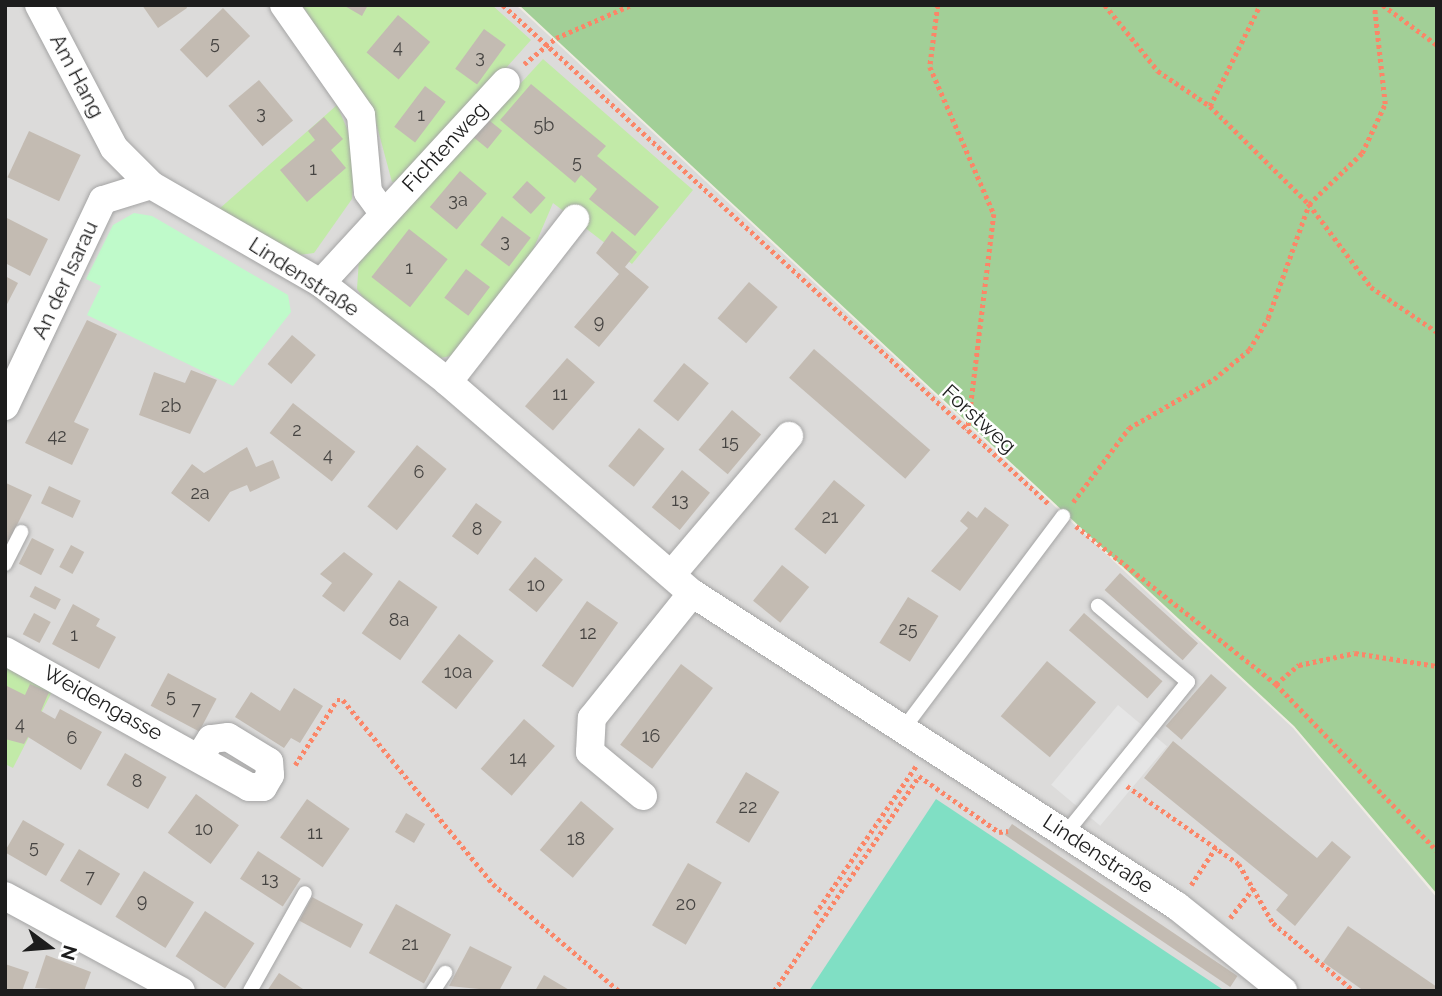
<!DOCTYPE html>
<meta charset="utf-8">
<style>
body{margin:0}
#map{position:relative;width:1442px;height:996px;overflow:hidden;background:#efece3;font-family:Raleway,sans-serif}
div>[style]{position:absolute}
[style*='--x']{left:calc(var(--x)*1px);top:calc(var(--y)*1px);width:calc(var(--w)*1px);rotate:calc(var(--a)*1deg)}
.residential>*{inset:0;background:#dcdbda}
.grass>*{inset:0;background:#c2eaa8}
.forest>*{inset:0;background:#a2cf97}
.park>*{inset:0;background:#bffaca}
.pitch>*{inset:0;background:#80dfc4}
.parking>*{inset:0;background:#e5e5e5;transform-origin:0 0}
.building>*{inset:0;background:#c3bbb2;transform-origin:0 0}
.path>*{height:4.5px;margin-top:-2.25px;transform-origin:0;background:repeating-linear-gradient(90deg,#fb8668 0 3.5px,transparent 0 7px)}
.roads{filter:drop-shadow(0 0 2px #a4a4a4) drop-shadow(0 0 2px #a4a4a4)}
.service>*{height:14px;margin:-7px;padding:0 7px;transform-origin:7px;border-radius:7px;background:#fff}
.minor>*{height:28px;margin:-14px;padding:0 14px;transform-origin:14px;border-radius:14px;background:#fff}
span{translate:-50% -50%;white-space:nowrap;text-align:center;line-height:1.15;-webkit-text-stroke:5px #fff;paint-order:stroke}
.number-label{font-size:18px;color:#464442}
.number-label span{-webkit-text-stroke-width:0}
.street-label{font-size:21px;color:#1d1d1d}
.frame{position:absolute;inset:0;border:7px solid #1d1d1d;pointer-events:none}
.north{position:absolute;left:14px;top:912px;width:70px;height:70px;-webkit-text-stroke:5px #fff;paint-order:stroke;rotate:106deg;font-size:19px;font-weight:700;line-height:28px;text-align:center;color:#1d1d1d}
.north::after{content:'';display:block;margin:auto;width:24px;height:32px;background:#1d1d1d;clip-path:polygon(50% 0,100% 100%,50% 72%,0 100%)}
</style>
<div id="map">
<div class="residential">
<i style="clip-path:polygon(5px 5px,516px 5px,1293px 728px,1437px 898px,1437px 991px,5px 991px)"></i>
</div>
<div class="grass">
<i style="clip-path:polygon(302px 5px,492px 5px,531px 40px,406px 180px,392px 182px,375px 119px)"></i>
<i style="clip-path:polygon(543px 59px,693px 190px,632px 264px,553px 203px,527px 264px,456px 355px,440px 358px,366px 302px,357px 289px,359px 259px)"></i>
<i style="clip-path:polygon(337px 105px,356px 150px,352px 199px,314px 253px,299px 255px,219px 209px)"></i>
<i style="clip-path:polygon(5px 662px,55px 686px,13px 768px,5px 764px)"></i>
</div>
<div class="forest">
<i style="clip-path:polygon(519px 5px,1437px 5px,1437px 894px,1294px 726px)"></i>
</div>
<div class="park">
<i style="clip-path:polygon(134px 213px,152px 216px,288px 295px,291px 312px,233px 386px,87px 315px,101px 286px,86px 279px,113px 225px)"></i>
</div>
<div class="pitch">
<i style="clip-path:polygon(936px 799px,1225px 991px,809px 991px)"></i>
</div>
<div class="parking">
<i style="left:1118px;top:705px;width:64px;height:104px;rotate:40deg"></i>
</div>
<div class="building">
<i style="clip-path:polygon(142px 5px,186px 5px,187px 8px,158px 28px)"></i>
<i style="clip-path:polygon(343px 5px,368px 5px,362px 16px)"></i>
<i style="left:223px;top:8px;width:39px;height:60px;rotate:46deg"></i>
<i style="left:398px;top:15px;width:42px;height:49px;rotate:40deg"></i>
<i style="left:484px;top:29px;width:27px;height:49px;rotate:36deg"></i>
<i style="left:259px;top:80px;width:53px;height:40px;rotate:50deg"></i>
<i style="clip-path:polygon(531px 84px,606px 146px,597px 156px,659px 207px,635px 236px,589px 199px,597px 189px,581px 175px,575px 183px,500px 120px)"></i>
<i style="left:425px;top:86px;width:26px;height:51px;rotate:37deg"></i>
<i style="clip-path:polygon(324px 117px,343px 139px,331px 150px,346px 168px,307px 202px,280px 170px,315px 140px,308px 131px)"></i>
<i style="left:485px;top:117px;width:22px;height:23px;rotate:39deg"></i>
<i style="left:29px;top:131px;width:57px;height:51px;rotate:25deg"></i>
<i style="left:460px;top:171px;width:35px;height:47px;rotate:40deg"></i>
<i style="left:527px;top:181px;width:25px;height:22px;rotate:42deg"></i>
<i style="left:502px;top:216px;width:36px;height:36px;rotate:37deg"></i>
<i style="clip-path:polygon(5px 217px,48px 239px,30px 276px,5px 263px)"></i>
<i style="left:409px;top:229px;width:49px;height:61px;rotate:38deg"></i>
<i style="clip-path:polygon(612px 231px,637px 252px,625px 267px,649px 287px,599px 347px,574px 327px,619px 274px,596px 253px)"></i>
<i style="left:466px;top:269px;width:30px;height:36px;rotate:37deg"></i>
<i style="clip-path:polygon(5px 276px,18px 283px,5px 308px)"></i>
<i style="left:749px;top:282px;width:38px;height:48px;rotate:41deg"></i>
<i style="clip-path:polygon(87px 320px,117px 334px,74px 422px,89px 429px,72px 465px,25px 443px)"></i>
<i style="left:292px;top:335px;width:31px;height:38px;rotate:40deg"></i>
<i style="left:814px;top:349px;width:154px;height:38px;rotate:41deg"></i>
<i style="left:567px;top:358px;width:37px;height:64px;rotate:41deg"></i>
<i style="left:684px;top:363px;width:32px;height:49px;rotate:39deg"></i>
<i style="clip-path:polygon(191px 370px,217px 380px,190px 434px,139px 415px,154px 372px,185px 383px)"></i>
<i style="left:293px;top:403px;width:79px;height:38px;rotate:38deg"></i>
<i style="left:732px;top:410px;width:38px;height:52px;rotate:40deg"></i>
<i style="left:639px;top:428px;width:33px;height:49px;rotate:39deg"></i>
<i style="left:417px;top:445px;width:38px;height:79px;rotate:39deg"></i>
<i style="clip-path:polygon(247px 447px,256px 467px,273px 460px,280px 478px,250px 492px,247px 485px,230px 492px,209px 522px,171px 493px,192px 464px,204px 473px)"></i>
<i style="left:682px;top:470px;width:36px;height:48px;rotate:39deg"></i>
<i style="left:834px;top:480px;width:40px;height:63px;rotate:39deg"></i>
<i style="clip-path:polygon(6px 483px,32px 495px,5px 549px,5px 484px)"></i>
<i style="left:49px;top:486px;width:35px;height:19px;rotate:25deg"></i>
<i style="left:476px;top:503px;width:32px;height:41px;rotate:36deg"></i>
<i style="clip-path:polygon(985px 507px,1009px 525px,960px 591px,931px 571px,968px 528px,960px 521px,968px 511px,977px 518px)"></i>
<i style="left:32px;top:538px;width:25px;height:29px;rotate:27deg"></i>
<i style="left:71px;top:545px;width:15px;height:25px;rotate:28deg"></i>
<i style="clip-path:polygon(344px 552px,373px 574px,344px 612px,322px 596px,332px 583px,320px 574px)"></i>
<i style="left:535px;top:557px;width:36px;height:42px;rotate:39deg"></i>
<i style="left:782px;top:565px;width:35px;height:46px;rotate:39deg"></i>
<i style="left:1120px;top:573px;width:105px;height:23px;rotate:42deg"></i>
<i style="left:399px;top:580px;width:47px;height:65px;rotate:35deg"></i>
<i style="left:35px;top:586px;width:29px;height:12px;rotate:27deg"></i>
<i style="left:908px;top:597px;width:36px;height:54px;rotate:32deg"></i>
<i style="left:587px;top:601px;width:38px;height:79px;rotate:35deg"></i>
<i style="clip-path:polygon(73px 604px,100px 619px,96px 626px,116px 637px,99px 669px,52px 644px)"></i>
<i style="left:34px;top:613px;width:19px;height:24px;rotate:28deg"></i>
<i style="left:1084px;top:613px;width:104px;height:23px;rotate:41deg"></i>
<i style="left:459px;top:634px;width:44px;height:61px;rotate:38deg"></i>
<i style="left:1047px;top:661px;width:64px;height:72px;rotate:40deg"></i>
<i style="left:681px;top:664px;width:40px;height:101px;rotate:37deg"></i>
<i style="left:168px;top:673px;width:55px;height:37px;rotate:28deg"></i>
<i style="left:1211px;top:674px;width:21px;height:69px;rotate:41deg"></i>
<i style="clip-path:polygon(30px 684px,49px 692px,41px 711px,55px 719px,60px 709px,102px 732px,81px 770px,28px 737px,24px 744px,5px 739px,5px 685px,25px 695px)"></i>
<i style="clip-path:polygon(294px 688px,323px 706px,300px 743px,291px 738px,284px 748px,235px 717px,251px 692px,280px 711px)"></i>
<i style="left:524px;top:719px;width:41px;height:66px;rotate:41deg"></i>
<i style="clip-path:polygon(1173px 741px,1317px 858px,1332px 841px,1351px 857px,1295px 926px,1276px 910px,1288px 895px,1144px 778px)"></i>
<i style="left:125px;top:753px;width:48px;height:37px;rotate:30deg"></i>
<i style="left:746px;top:772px;width:39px;height:59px;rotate:31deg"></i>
<i style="left:196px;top:794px;width:53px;height:48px;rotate:36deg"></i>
<i style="left:307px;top:799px;width:52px;height:47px;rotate:35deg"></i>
<i style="left:581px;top:801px;width:43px;height:64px;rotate:40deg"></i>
<i style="left:406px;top:813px;width:22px;height:22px;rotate:30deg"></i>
<i style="left:23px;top:820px;width:48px;height:37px;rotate:30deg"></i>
<i style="left:1012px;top:824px;width:272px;height:13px;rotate:34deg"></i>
<i style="left:79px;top:849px;width:48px;height:37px;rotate:31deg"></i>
<i style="left:258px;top:851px;width:51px;height:33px;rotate:33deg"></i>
<i style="left:688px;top:863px;width:39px;height:72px;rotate:30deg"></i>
<i style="left:144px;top:871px;width:59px;height:54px;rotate:32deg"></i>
<i style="left:312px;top:897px;width:58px;height:27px;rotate:28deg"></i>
<i style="left:396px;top:904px;width:63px;height:56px;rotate:29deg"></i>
<i style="left:205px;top:911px;width:59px;height:54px;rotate:33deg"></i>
<i style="clip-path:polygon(1348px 926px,1437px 987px,1437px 991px,1364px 991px,1323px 962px)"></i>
<i style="clip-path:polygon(470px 946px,512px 967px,499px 991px,449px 986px)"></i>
<i style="clip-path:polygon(46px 955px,91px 972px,84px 991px,35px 988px)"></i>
<i style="clip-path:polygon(5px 964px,29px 972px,22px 991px,5px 991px)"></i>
<i style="clip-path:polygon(279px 973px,306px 991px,267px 991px)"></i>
<i style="clip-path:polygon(544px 975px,571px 991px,535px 991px)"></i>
</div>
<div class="path">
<i style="--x:503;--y:5;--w:741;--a:42.43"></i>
<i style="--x:938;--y:5;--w:63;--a:97.4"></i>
<i style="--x:930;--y:67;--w:160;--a:66.5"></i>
<i style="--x:994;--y:214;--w:218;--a:96.9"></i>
<i style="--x:1105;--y:5;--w:85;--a:51.2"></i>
<i style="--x:1158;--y:71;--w:63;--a:33.9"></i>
<i style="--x:1210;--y:106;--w:139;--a:44.7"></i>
<i style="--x:1309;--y:204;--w:104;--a:53.2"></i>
<i style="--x:1371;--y:287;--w:80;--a:34.3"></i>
<i style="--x:1383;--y:5;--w:67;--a:36.5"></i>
<i style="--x:524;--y:64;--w:41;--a:-39.1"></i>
<i style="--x:556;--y:38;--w:82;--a:-23.7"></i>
<i style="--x:1210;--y:106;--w:113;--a:-63.7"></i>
<i style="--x:1073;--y:502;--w:93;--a:-52.9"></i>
<i style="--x:1129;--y:428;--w:98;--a:-30"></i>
<i style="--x:1214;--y:379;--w:45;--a:-39.6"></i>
<i style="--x:1249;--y:350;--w:37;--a:-59"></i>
<i style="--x:1268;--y:318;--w:121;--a:-70.2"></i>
<i style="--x:1309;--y:204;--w:74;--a:-43.9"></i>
<i style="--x:1362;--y:153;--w:54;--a:-64.9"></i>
<i style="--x:1385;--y:104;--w:100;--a:-96.3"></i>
<i style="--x:1076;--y:526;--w:255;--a:38.3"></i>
<i style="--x:1276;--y:684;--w:232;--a:46"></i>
<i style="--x:1276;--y:684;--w:30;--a:-40"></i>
<i style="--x:1299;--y:665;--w:57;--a:-12.1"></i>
<i style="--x:1355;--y:653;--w:83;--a:9"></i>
<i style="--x:295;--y:765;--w:77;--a:-57.1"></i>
<i style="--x:337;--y:700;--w:6;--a:0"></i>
<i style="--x:343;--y:700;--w:237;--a:50.8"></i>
<i style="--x:493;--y:884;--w:165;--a:40.3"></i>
<i style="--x:1127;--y:786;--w:136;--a:34.9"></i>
<i style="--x:1239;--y:864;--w:68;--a:60"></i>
<i style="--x:1273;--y:923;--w:106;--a:40"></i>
<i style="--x:1191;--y:885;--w:45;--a:-56.7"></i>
<i style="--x:815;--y:914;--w:179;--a:-55.7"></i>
<i style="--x:1230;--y:918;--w:41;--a:-52"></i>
<i style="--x:774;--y:991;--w:259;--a:-56"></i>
<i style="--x:919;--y:776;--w:98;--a:35"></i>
<i style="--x:999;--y:832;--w:9;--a:-6"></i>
</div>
<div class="roads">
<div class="service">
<i style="--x:5;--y:564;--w:36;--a:-63"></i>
<i style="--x:904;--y:728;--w:265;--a:-53.1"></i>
<i style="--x:1066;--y:833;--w:194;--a:-51.1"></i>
<i style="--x:1188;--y:682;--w:118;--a:-139.8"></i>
<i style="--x:250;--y:991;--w:112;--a:-60.7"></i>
<i style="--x:433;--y:991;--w:22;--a:-56"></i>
</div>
<div class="minor">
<i style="--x:39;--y:5;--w:161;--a:62.3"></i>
<i style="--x:114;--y:148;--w:52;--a:45"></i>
<i style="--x:151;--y:185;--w:196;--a:30"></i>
<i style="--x:321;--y:283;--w:161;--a:37.9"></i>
<i style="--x:448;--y:382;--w:323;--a:40.9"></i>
<i style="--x:692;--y:593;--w:577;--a:32.84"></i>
<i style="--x:1177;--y:906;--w:136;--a:38.7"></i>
<i style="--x:284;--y:5;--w:134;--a:55"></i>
<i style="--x:361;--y:115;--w:77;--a:84.8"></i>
<i style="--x:368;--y:192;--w:26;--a:54"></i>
<i style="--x:321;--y:283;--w:273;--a:-47.4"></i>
<i style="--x:448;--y:382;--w:207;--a:-52.1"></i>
<i style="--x:5;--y:406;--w:228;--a:-64.6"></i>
<i style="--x:103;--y:200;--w:50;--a:-17.4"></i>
<i style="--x:672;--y:574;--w:181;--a:-49.7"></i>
<i style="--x:5;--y:651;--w:279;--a:29.1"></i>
<i style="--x:249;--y:787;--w:14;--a:0"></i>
<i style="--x:263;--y:787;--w:14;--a:-60"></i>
<i style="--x:270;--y:775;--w:13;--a:-94"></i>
<i style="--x:269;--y:762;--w:48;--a:-148.6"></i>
<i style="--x:228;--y:737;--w:17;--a:173"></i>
<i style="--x:211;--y:739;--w:22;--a:122"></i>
<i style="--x:643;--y:796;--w:69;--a:-140.3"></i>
<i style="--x:590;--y:752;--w:34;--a:-87"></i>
<i style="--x:592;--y:718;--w:160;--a:-51.3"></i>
<i style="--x:5;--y:896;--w:200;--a:28.4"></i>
</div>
</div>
<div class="number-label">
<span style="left:215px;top:43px">5</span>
<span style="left:398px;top:47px">4</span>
<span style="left:480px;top:57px">3</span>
<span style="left:261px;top:113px">3</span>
<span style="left:421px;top:115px">1</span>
<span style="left:544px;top:125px">5b</span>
<span style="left:577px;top:162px">5</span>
<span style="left:313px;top:169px">1</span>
<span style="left:458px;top:200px">3a</span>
<span style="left:505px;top:241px">3</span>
<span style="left:409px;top:268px">1</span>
<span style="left:599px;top:322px">9</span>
<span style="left:560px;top:394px">11</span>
<span style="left:171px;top:406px">2b</span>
<span style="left:297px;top:430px">2</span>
<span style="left:57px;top:436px">42</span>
<span style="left:730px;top:442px">15</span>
<span style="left:328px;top:455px">4</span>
<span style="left:419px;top:472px">6</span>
<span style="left:200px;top:493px">2a</span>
<span style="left:680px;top:500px">13</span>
<span style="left:830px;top:517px">21</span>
<span style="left:477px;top:529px">8</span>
<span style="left:536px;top:585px">10</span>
<span style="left:399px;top:620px">8a</span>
<span style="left:908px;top:629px">25</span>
<span style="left:588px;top:633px">12</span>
<span style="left:74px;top:635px">1</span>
<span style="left:458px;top:672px">10a</span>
<span style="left:171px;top:696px">5</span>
<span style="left:196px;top:709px">7</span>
<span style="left:20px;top:724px">4</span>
<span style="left:651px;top:736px">16</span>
<span style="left:72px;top:738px">6</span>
<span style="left:518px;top:758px">14</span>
<span style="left:137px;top:781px">8</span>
<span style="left:748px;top:807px">22</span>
<span style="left:204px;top:829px">10</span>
<span style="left:315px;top:833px">11</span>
<span style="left:576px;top:839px">18</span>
<span style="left:34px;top:847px">5</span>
<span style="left:90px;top:877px">7</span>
<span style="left:270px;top:879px">13</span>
<span style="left:142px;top:901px">9</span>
<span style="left:686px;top:904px">20</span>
<span style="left:410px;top:944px">21</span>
</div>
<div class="street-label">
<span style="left:77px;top:76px;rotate:62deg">Am Hang</span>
<span style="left:445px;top:147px;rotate:-47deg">Fichtenweg</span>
<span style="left:304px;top:277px;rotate:33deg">Lindenstraße</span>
<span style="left:65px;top:280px;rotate:-65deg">An der Isarau</span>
<span style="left:979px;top:419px;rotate:42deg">Forstweg</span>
<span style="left:103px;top:703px;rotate:29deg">Weidengasse</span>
<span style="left:1098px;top:854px;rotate:33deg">Lindenstraße</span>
</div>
<div class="frame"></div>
<div class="north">N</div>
</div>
